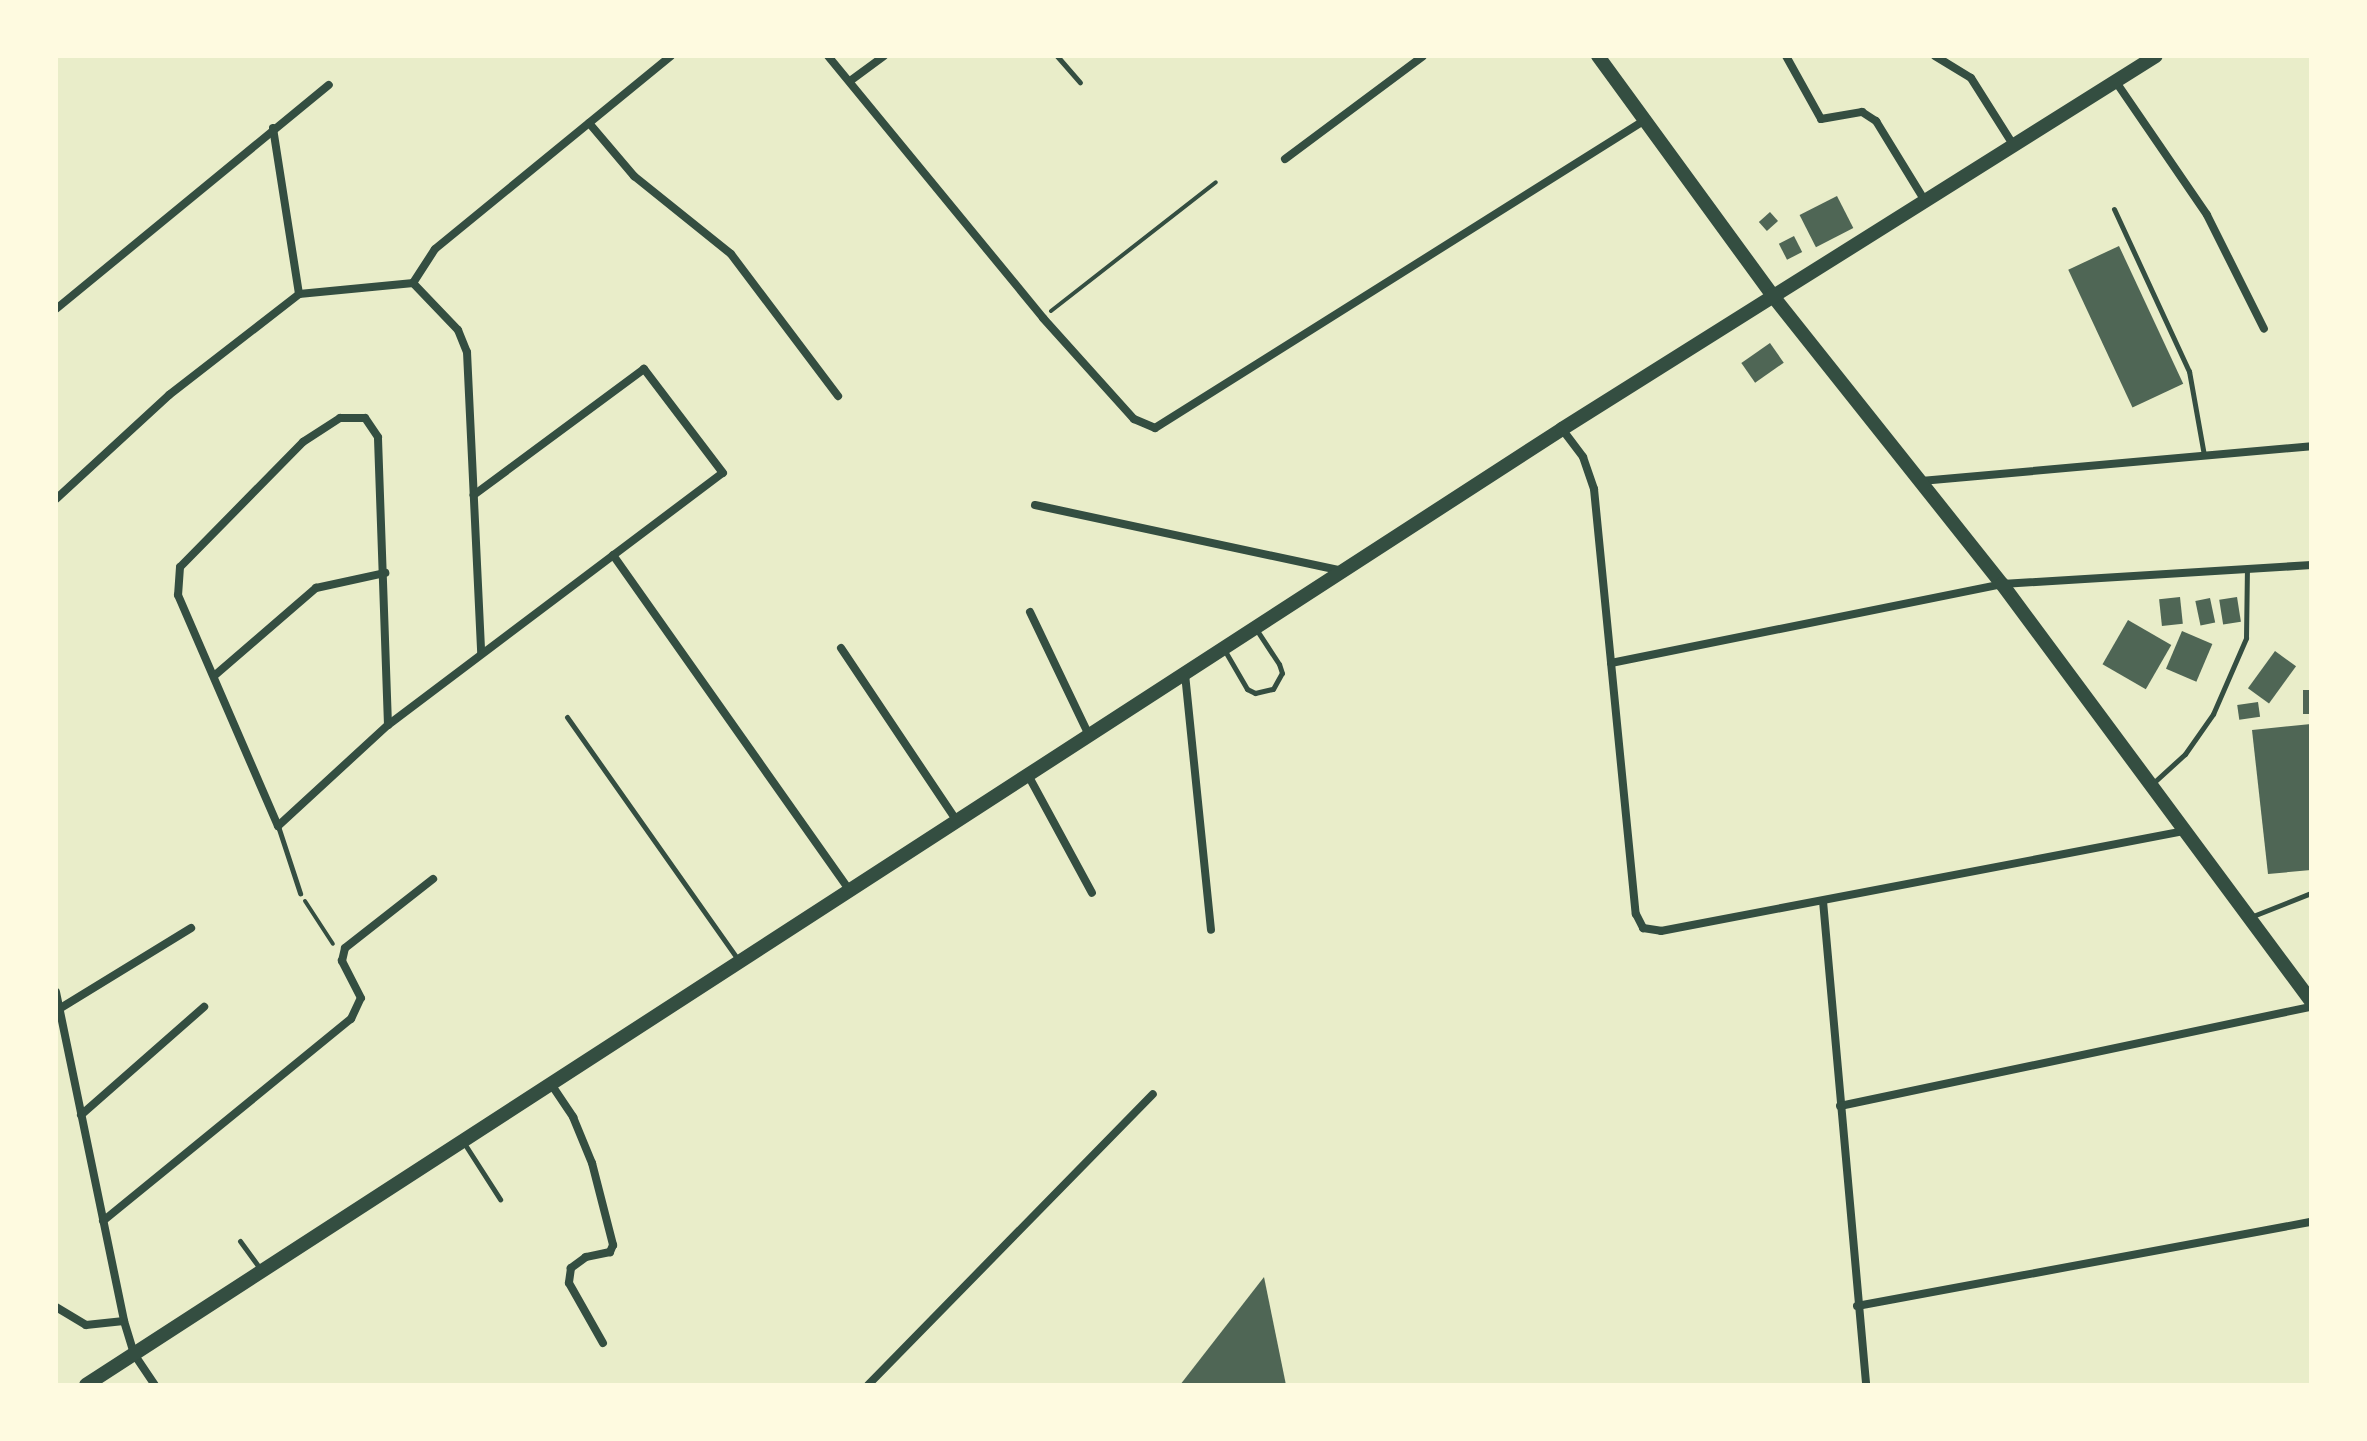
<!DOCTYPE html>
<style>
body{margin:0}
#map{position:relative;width:2367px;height:1441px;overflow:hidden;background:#e9edc9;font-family:"IBM Plex Sans",sans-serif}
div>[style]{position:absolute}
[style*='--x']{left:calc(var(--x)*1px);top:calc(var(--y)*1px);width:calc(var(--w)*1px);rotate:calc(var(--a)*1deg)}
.building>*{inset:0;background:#4f6655;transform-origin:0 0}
.path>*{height:4px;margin:-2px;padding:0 2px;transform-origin:2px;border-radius:2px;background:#344e41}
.service>*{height:5px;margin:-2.5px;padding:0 2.5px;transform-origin:2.5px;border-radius:2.5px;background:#344e41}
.minor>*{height:8px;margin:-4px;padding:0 4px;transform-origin:4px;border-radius:4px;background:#344e41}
.tertiary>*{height:14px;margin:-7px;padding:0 7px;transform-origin:7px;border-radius:7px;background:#344e41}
span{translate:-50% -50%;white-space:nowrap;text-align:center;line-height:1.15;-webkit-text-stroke:8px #fefae0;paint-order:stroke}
.frame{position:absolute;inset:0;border:58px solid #fefae0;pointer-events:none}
</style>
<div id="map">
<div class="building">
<i style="left:1837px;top:196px;width:36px;height:42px;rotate:63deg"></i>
<i style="left:1770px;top:212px;width:12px;height:15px;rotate:48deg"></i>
<i style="left:1794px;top:236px;width:18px;height:17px;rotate:63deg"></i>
<i style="left:2119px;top:246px;width:152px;height:56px;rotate:65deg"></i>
<i style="left:1770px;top:343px;width:24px;height:35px;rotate:55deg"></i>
<i style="left:2180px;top:597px;width:27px;height:21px;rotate:84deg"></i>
<i style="left:2237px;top:597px;width:25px;height:18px;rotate:81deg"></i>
<i style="left:2210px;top:598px;width:25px;height:15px;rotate:78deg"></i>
<i style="left:2128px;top:620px;width:50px;height:51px;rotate:30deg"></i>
<i style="left:2182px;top:631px;width:33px;height:41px;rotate:23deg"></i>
<i style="left:2275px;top:651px;width:26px;height:46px;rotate:36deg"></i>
<i style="left:2303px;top:690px;width:8px;height:24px"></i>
<i style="left:2258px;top:702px;width:15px;height:21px;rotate:82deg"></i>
<i style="clip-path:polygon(2311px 724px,2311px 870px,2268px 874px,2252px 730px)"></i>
<i style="clip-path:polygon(1264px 1277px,1286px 1385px,1180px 1385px)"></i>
</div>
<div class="path">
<i style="--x:1051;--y:311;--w:209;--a:-38"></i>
<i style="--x:305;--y:901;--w:51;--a:56.9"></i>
</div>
<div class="service">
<i style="--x:1057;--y:56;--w:35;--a:49"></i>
<i style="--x:2114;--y:209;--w:179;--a:65.2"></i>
<i style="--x:2189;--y:371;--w:85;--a:79.9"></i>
<i style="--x:1225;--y:651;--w:44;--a:59.9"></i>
<i style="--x:1247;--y:689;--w:9;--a:27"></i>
<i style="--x:1255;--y:693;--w:18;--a:-13"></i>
<i style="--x:1273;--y:689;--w:18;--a:-61"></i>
<i style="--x:1282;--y:673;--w:9;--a:-108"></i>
<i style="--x:1279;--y:664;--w:42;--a:-123.3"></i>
<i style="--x:567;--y:717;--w:299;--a:54.8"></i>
<i style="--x:2151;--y:785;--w:46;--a:-42.4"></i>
<i style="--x:2185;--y:754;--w:49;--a:-55"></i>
<i style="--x:2213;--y:714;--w:83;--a:-66.5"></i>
<i style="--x:2246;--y:638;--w:69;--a:-89.2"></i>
<i style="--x:278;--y:826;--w:71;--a:71.8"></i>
<i style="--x:2253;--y:916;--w:62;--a:-21.6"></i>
<i style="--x:464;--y:1143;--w:67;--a:57.3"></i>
<i style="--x:240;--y:1241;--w:34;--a:54"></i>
</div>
<div class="minor">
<i style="--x:828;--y:56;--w:339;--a:50.6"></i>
<i style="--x:1043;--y:318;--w:136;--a:48"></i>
<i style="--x:1134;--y:419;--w:23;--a:23"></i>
<i style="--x:1155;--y:428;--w:579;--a:-32.15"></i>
<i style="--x:1786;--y:56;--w:72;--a:60.9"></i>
<i style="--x:1821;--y:119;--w:42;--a:-9.7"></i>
<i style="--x:1862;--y:112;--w:17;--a:33"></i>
<i style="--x:1876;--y:121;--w:94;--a:58.5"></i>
<i style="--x:1935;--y:56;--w:42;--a:31.4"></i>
<i style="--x:1971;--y:78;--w:80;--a:57.7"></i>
<i style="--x:850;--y:81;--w:42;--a:-36.3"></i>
<i style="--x:2116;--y:82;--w:161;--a:55.6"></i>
<i style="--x:2207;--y:215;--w:127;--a:63.4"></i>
<i style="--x:589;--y:123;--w:70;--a:49.7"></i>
<i style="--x:634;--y:176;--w:124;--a:38.8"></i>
<i style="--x:731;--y:254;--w:178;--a:53"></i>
<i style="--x:273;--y:128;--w:168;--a:81.1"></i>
<i style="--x:1285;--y:159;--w:172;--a:-36.7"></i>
<i style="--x:413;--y:283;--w:65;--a:46.2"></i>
<i style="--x:458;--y:330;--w:24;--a:68"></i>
<i style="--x:467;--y:352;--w:302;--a:87.3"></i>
<i style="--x:413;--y:283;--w:40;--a:-57.1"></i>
<i style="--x:435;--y:249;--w:305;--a:-39.3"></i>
<i style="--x:56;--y:309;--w:353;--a:-39.4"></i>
<i style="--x:1562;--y:429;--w:35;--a:53"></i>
<i style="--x:1583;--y:457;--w:34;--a:71"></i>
<i style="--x:1594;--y:489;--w:427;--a:84.4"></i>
<i style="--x:1636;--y:914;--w:16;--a:63"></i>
<i style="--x:1643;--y:928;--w:18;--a:9"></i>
<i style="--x:1661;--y:931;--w:532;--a:-10.82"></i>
<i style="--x:1921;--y:481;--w:392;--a:-5.1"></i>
<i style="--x:56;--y:499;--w:154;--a:-42.6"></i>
<i style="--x:169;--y:395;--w:165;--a:-37.8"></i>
<i style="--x:299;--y:294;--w:115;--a:-5.5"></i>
<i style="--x:1035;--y:505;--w:315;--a:12.1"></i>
<i style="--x:613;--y:555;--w:410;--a:54.8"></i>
<i style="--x:1030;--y:612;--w:136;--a:64.4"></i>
<i style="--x:841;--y:648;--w:208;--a:56.2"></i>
<i style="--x:1611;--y:663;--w:399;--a:-11.4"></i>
<i style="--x:2002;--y:584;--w:310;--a:-3.5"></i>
<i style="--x:1185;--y:674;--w:257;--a:84.2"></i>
<i style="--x:214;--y:676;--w:135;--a:-40.8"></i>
<i style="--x:316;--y:588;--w:71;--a:-12.3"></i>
<i style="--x:388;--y:725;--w:288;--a:-92"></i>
<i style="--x:378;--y:437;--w:23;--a:-124"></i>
<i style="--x:365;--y:418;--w:25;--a:180"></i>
<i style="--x:340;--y:418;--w:44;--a:147"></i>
<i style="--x:303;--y:442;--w:175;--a:134.5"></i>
<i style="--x:180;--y:567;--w:28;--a:94"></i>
<i style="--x:178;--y:595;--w:252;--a:66.6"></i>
<i style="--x:278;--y:826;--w:149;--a:-42.6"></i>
<i style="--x:388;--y:725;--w:419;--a:-37"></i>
<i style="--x:723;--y:473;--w:131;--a:-127.2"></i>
<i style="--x:644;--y:369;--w:212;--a:143.5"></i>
<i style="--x:1028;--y:775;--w:134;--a:61.5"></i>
<i style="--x:1823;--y:901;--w:486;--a:84.9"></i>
<i style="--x:56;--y:992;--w:336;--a:78.3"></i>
<i style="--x:124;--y:1321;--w:34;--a:73"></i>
<i style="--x:134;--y:1354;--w:37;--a:56"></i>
<i style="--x:59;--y:1009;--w:155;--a:-31.5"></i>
<i style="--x:551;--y:1084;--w:40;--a:56"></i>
<i style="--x:573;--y:1117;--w:50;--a:67.6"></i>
<i style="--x:592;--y:1163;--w:85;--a:75.6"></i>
<i style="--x:613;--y:1245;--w:8;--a:113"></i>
<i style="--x:610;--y:1252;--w:25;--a:168"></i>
<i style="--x:586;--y:1257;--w:19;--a:144"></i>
<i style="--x:571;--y:1268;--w:15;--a:98"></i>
<i style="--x:569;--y:1283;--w:69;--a:60.5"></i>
<i style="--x:1840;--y:1106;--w:481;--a:-11.9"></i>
<i style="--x:81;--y:1115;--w:164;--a:-41.3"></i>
<i style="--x:103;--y:1221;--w:320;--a:-39.2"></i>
<i style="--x:351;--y:1019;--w:23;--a:-65"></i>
<i style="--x:361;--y:998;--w:42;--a:-117.2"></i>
<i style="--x:342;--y:961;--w:13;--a:-77"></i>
<i style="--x:345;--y:948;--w:112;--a:-38.1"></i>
<i style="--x:1857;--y:1306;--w:462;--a:-10.5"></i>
<i style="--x:56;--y:1307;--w:35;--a:31"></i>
<i style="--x:86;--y:1325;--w:38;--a:-6"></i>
<i style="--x:868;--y:1385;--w:407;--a:-45.6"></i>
</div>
<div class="tertiary">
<i style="--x:1598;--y:56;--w:296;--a:53.9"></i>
<i style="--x:1772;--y:295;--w:369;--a:51.5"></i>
<i style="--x:2002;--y:584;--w:519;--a:53.46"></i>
<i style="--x:86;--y:1385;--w:1759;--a:-32.93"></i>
<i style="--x:1562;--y:429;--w:701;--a:-32.13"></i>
</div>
<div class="frame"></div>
</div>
